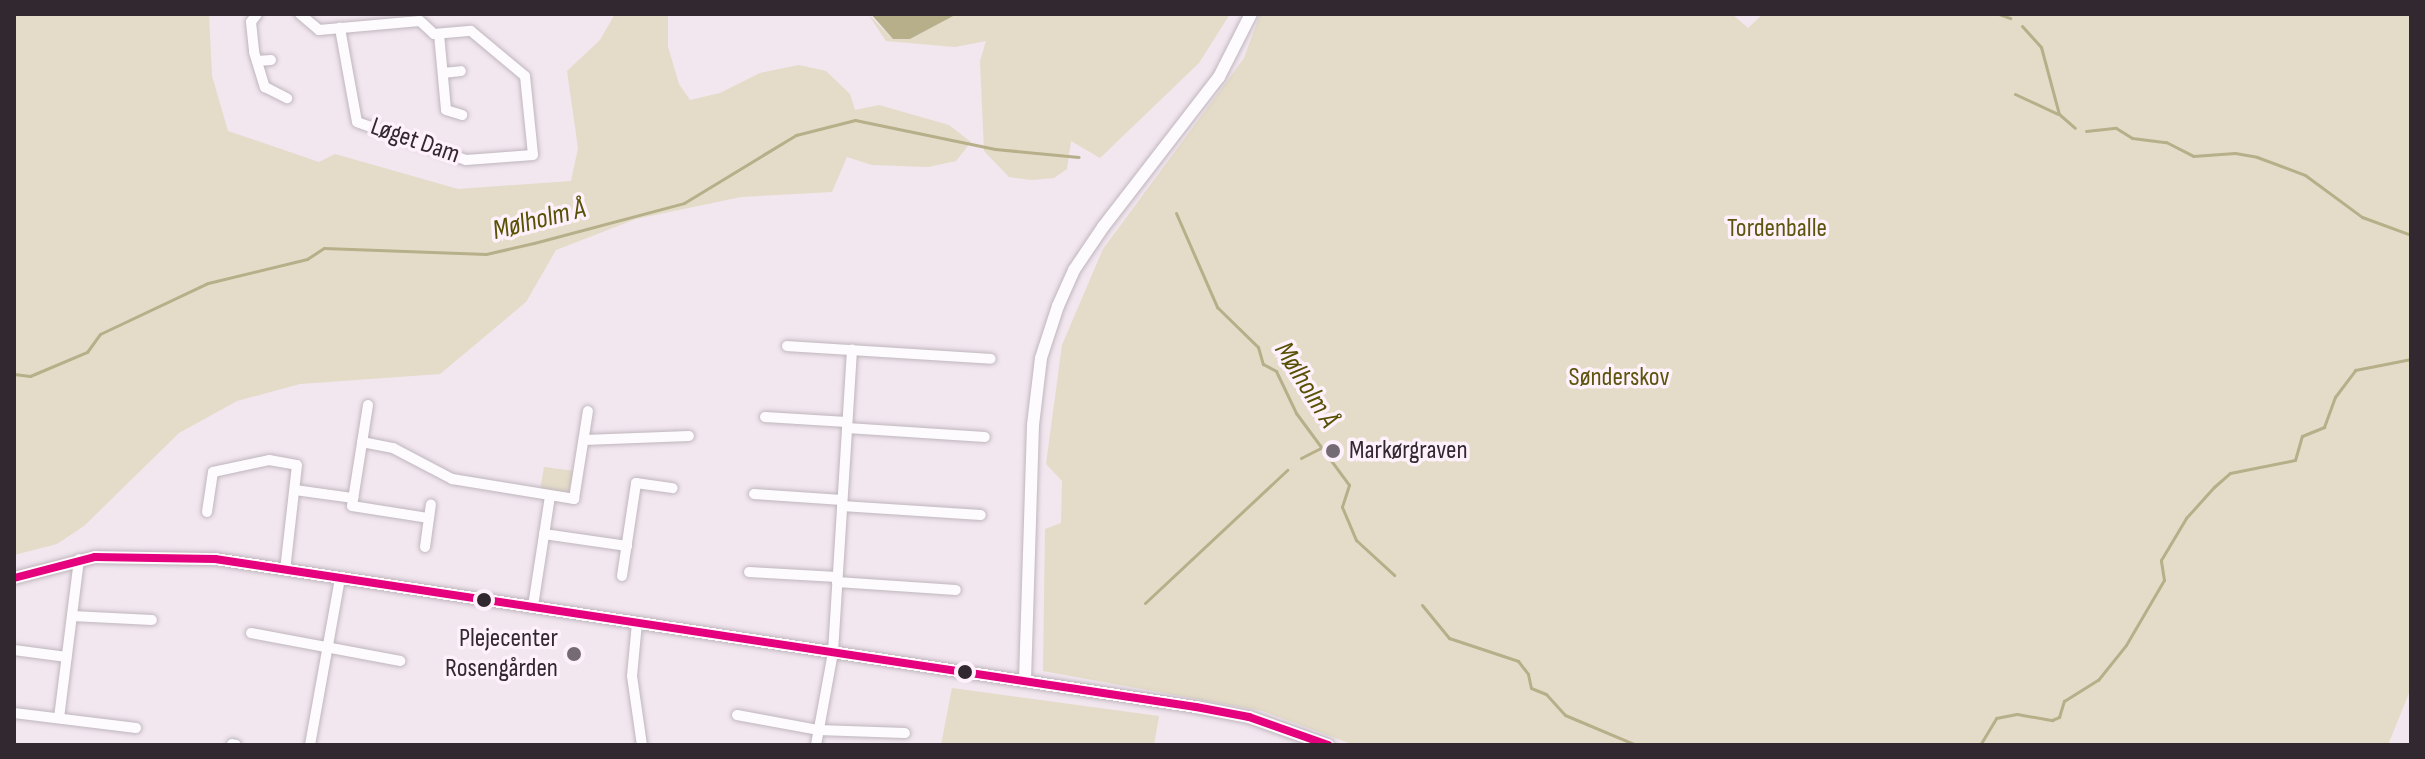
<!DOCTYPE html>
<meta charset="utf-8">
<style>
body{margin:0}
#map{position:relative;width:2425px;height:759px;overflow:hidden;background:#f2e6ef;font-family:"Sofia Sans Condensed",sans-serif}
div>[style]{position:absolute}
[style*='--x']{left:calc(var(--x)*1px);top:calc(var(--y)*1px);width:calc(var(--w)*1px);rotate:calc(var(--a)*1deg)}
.green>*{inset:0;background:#e4dcc8}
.water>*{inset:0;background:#b7af89}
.stream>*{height:3px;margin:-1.5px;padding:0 1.5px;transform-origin:1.5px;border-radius:1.5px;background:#b7af89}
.roads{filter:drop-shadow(0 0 2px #bfb6bd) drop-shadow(0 0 2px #bfb6bd)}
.minor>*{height:10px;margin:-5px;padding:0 5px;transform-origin:5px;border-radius:5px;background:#fdfbfd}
.tertiary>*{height:12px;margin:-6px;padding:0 6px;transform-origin:6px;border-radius:6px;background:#fdfbfd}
.bus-1>*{height:8px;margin:-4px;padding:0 4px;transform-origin:4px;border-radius:4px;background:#e5007d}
.dots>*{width:22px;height:22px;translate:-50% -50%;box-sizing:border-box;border:4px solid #fef1fb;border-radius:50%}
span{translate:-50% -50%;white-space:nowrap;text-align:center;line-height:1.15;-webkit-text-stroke:7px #fef1fb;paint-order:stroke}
.street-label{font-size:26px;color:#322930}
.park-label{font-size:26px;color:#5d550d}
.poi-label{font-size:26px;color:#322930}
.left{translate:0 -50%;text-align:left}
.right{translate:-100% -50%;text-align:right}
.water-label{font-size:28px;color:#585105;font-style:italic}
.frame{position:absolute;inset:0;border:16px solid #322930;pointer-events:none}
</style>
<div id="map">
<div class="green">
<i style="clip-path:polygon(14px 14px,209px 14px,212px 76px,228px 131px,319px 162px,335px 154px,458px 189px,571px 181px,578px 148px,567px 71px,600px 40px,615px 14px,668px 14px,668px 47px,679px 84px,690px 100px,720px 93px,760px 73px,799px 65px,826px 71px,850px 94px,855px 110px,879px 105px,949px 125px,971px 142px,956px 161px,928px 167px,872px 165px,847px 157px,832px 192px,741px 197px,636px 219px,556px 250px,526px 302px,440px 374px,300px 384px,237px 401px,179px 433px,84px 526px,57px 544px,14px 555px)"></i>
<i style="clip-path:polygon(868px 14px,893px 39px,910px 39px,957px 14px,1230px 14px,1199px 63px,1100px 158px,1071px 141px,1067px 169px,1054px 178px,1032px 180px,1009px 177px,984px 151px,980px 61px,986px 41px,955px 47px,886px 41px)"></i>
<i style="clip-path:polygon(1260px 14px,1732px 14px,1748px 28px,1763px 14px,2411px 14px,2411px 688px,2388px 745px,1354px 745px,1262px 711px,1043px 671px,1045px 529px,1061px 523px,1062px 481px,1046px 464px,1062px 345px,1103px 249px,1244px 58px)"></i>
<i style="clip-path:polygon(544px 467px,575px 471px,569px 492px,540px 490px)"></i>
<i style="clip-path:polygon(952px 688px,1159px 716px,1154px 745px,941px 745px)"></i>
</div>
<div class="water">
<i style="clip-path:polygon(871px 14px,957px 14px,910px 39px,893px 39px)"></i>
</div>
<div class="stream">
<i style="--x:1999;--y:14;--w:12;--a:20"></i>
<i style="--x:2022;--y:26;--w:28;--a:48"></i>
<i style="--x:2041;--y:47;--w:69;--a:75"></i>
<i style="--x:2059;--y:114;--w:21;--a:41"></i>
<i style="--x:2015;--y:94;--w:47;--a:24.9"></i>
<i style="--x:2086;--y:131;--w:30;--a:-6"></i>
<i style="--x:2116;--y:128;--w:19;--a:32"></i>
<i style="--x:2132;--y:138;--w:34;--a:7"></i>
<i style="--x:2166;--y:142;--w:30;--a:27"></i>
<i style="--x:2193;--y:156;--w:42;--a:-4.1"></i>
<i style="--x:2235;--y:153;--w:22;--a:10"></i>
<i style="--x:2257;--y:157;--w:51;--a:20.6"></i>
<i style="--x:2305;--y:175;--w:71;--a:36.4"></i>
<i style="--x:2362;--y:217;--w:52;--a:20.2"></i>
<i style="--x:1176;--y:213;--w:103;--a:66.4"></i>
<i style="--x:1217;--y:307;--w:57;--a:44.3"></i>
<i style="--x:1258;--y:347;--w:18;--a:74"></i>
<i style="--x:1263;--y:364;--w:15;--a:28"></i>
<i style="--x:1276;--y:371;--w:47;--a:64.5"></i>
<i style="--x:1296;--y:413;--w:89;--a:53.6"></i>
<i style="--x:1349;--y:485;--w:23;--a:108"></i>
<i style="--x:1342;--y:507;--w:36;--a:67"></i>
<i style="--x:1356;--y:540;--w:52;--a:42.6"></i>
<i style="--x:14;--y:374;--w:16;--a:7"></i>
<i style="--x:30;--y:376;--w:62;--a:-22.8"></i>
<i style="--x:87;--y:352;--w:22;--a:-54"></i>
<i style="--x:100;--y:334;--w:119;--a:-25.3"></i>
<i style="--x:208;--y:283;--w:102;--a:-13.6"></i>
<i style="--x:307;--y:259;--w:20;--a:-33"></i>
<i style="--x:324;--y:248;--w:162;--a:2.1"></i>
<i style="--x:486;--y:254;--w:49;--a:-12.9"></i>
<i style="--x:534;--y:243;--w:155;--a:-14.9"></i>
<i style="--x:684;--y:203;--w:131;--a:-31.3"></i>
<i style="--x:796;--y:135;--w:61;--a:-14.3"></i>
<i style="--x:855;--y:120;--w:143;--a:11.7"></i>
<i style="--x:995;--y:149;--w:84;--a:5.4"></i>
<i style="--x:1301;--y:458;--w:22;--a:-27"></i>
<i style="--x:1145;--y:603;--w:195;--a:-43.1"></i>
<i style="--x:1422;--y:605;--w:43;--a:50.7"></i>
<i style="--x:1449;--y:638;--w:73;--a:18.4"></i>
<i style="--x:1518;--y:661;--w:16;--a:52"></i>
<i style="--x:1528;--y:674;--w:14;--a:78"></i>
<i style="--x:1531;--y:688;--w:16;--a:22"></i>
<i style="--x:1546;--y:694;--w:28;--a:48"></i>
<i style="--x:1565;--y:715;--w:77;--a:22.9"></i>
<i style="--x:1980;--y:745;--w:31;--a:-59"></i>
<i style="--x:1996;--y:718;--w:21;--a:-11"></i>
<i style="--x:2017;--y:714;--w:36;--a:10"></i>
<i style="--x:2052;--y:720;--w:8;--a:-23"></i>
<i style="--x:2059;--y:717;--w:17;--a:-73"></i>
<i style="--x:2064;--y:701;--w:40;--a:-32"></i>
<i style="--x:2098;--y:680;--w:45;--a:-51.3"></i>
<i style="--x:2126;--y:645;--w:75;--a:-59.7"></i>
<i style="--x:2164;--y:580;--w:20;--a:-99"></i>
<i style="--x:2161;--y:560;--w:49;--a:-59.2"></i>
<i style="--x:2186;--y:518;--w:42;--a:-47.9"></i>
<i style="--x:2214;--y:487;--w:21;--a:-41"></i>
<i style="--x:2230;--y:473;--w:66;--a:-11.3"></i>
<i style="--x:2295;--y:460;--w:25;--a:-74"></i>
<i style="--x:2302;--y:436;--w:24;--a:-22"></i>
<i style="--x:2324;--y:427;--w:32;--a:-70"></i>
<i style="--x:2335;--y:397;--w:34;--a:-53"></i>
<i style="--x:2355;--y:370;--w:57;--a:-11.1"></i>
</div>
<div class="roads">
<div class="minor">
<i style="--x:257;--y:14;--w:10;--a:127"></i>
<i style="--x:251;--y:22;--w:30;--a:84"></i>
<i style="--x:254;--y:52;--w:37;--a:73"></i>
<i style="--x:265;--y:87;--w:25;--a:27"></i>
<i style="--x:300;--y:14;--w:25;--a:40"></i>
<i style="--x:319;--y:30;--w:101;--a:-5.1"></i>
<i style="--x:420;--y:21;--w:19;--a:43"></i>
<i style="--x:434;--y:34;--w:37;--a:-5"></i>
<i style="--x:471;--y:31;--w:70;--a:39.8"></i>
<i style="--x:525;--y:76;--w:79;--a:84.2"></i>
<i style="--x:533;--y:155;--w:67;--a:175.7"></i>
<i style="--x:466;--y:160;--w:115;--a:-160.8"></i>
<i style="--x:357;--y:122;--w:96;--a:-100.3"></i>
<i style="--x:439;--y:34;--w:76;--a:84.7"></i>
<i style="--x:446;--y:110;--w:17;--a:17"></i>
<i style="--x:257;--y:61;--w:14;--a:-4"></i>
<i style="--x:443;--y:73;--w:18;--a:-6"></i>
<i style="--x:787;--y:346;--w:204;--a:3.6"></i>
<i style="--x:368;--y:405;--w:102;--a:99"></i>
<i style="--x:352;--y:506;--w:78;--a:8.9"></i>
<i style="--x:765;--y:417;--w:82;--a:3.5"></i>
<i style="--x:847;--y:428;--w:138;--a:3.7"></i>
<i style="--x:584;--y:440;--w:105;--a:-2.2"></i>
<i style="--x:362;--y:442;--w:32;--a:11"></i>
<i style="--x:393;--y:448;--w:67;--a:27.7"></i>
<i style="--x:452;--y:479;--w:124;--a:9.3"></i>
<i style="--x:574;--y:499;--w:89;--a:-81"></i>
<i style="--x:295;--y:490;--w:59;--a:7.9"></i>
<i style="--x:754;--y:494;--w:88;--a:3.9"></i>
<i style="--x:842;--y:506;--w:139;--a:3.7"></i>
<i style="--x:207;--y:512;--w:40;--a:-81.5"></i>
<i style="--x:213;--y:472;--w:57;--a:-12.1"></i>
<i style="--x:269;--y:460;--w:28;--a:10"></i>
<i style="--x:297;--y:465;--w:106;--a:96.5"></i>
<i style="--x:544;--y:534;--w:84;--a:8.2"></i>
<i style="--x:425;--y:547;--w:43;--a:-82.1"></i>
<i style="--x:749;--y:572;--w:88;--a:3.3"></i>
<i style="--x:622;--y:576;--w:94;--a:-81.4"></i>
<i style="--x:636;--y:483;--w:37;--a:8"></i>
<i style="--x:837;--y:582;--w:119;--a:3.8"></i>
<i style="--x:533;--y:606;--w:111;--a:-81.2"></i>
<i style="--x:72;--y:616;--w:80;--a:2.9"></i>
<i style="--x:637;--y:623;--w:53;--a:95.4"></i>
<i style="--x:632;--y:676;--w:70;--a:81.8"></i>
<i style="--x:251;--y:633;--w:152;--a:10.6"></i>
<i style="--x:14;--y:650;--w:53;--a:7.5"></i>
<i style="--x:14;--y:713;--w:123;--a:7"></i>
<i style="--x:737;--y:715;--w:82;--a:10.5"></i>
<i style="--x:818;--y:730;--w:87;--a:2"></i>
<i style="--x:59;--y:718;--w:160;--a:-82.8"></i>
<i style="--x:232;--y:744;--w:4;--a:14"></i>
<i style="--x:310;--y:745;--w:170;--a:-79.8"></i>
<i style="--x:816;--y:745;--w:95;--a:-79.6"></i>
<i style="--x:833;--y:652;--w:303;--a:-86.4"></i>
</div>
<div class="tertiary">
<i style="--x:14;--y:578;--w:84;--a:-14.5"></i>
<i style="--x:95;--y:557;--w:120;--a:1"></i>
<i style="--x:215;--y:559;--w:992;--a:8.58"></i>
<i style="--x:1196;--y:707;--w:54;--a:10.7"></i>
<i style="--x:1249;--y:717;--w:84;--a:19.5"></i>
<i style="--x:1025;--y:680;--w:255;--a:-88.2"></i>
<i style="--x:1033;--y:425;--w:67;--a:-83.2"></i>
<i style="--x:1041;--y:358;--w:55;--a:-71.9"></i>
<i style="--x:1058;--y:306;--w:39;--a:-66"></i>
<i style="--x:1074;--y:270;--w:52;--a:-56"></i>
<i style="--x:1103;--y:227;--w:190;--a:-52.3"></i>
<i style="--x:1219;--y:77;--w:71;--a:-63.1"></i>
</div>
</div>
<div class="bus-1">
<i style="--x:14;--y:578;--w:84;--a:-14.5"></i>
<i style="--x:95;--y:557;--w:120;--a:1"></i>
<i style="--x:215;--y:559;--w:992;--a:8.58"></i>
<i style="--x:1196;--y:707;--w:54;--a:10.7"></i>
<i style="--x:1249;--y:717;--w:84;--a:19.5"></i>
</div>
<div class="dots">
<i style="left:1333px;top:451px;background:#756b73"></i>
<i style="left:484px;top:600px;background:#322930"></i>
<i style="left:574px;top:654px;background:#756b73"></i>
<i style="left:965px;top:672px;background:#322930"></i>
</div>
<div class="street-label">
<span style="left:415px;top:141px;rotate:19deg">Løget Dam</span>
</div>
<div class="park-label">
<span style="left:1777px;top:229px">Tordenballe</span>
<span style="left:1619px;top:378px">Sønderskov</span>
</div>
<div class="poi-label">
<span class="left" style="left:1349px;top:451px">Markørgraven</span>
<span class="right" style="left:558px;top:654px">Plejecenter<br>Rosengården</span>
</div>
<div class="water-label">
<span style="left:539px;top:220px;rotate:-14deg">Mølholm Å</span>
<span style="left:1306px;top:385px;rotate:58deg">Mølholm Å</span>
</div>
<div class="frame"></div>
</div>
